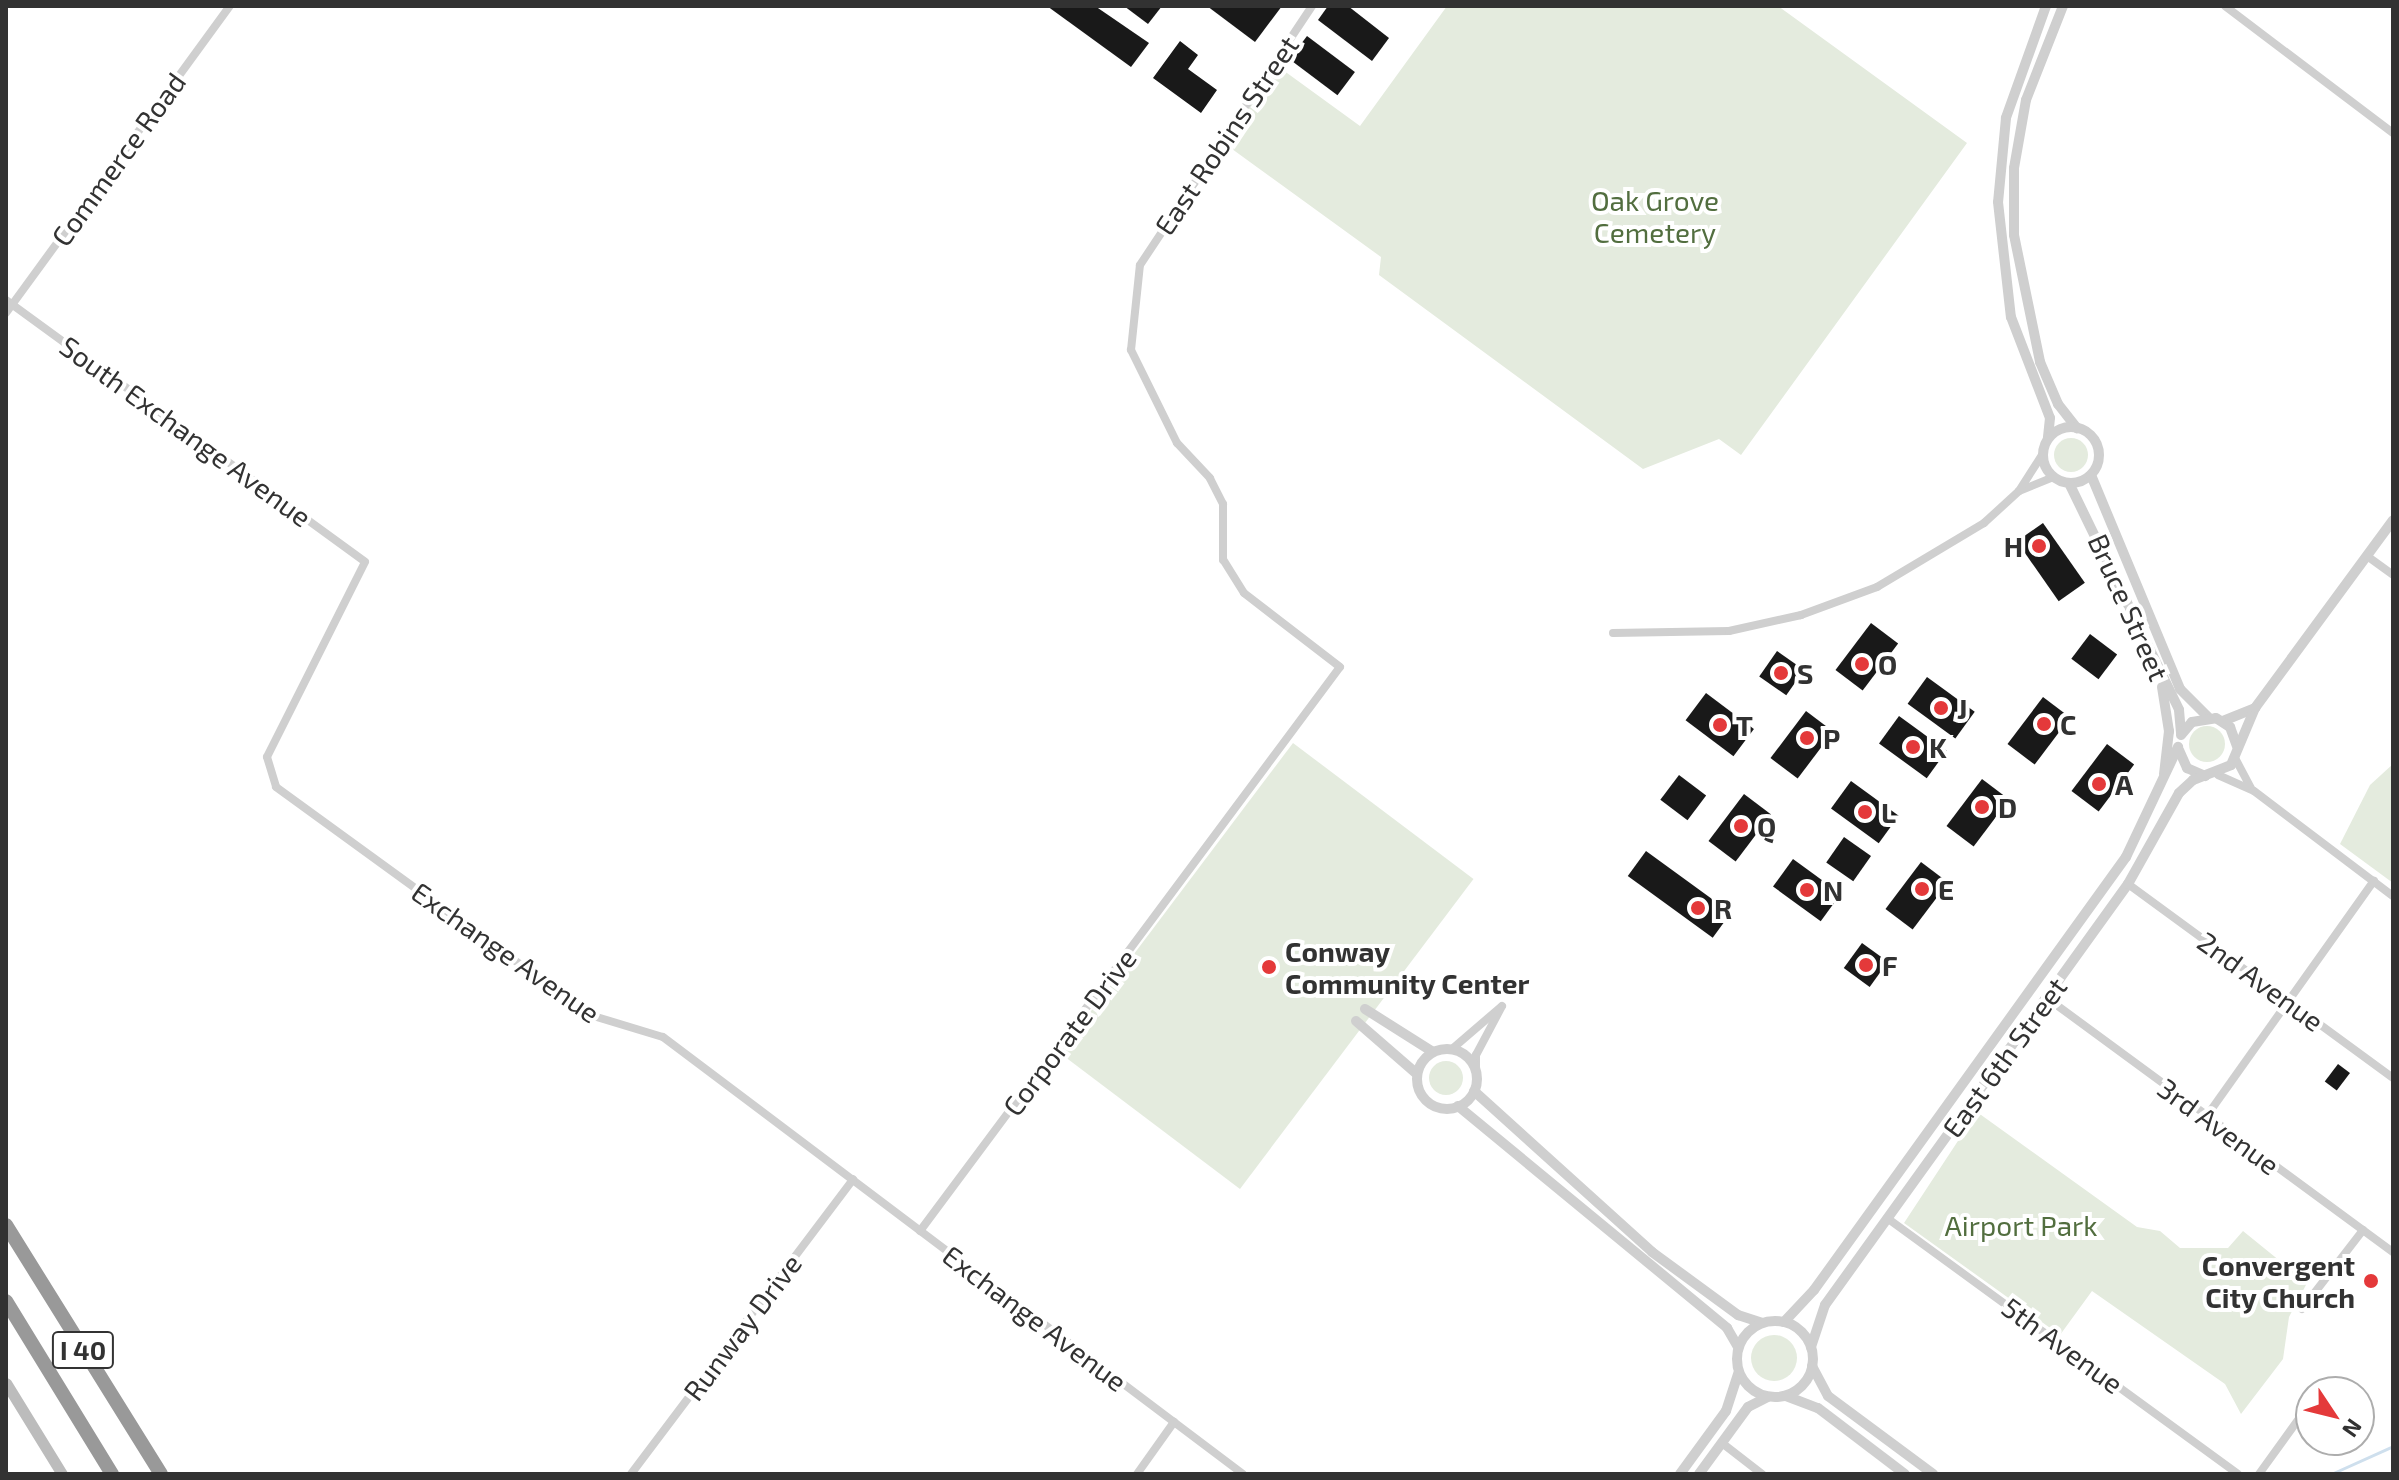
<!DOCTYPE html>
<style>
body{margin:0}
#map{position:relative;width:2399px;height:1480px;overflow:hidden;background:#fff;font-family:"Exo 2",sans-serif}
div>[style]{position:absolute}
[style*='--x']{left:calc(var(--x)*1px);top:calc(var(--y)*1px);width:calc(var(--w)*1px);rotate:calc(var(--a)*1deg)}
.green>*{inset:0;background:#e4ebde;transform-origin:0 0}
.round{border-radius:50%}
.stream>*{height:3px;margin:-1.5px;padding:0 1.5px;transform-origin:1.5px;border-radius:1.5px;background:#cedfed}
.building>*{inset:0;background:#191919;transform-origin:0 0}
.minor>*{height:8px;margin:-4px;padding:0 4px;transform-origin:4px;border-radius:4px;background:#cfcfcf}
.tertiary>*{height:10px;margin:-5px;padding:0 5px;transform-origin:5px;border-radius:5px;background:#cfcfcf}
.tertiary>.ring{margin:-5px;padding:0;box-sizing:content-box;background:none;border:10px solid #cfcfcf;border-radius:50%}
.secondary>*{height:11px;margin:-5.5px;padding:0 5.5px;transform-origin:5.5px;border-radius:5.5px;background:#bcbcbc}
.motorway>*{height:14px;margin:-7px;padding:0 7px;transform-origin:7px;border-radius:7px;background:#999}
.dots>*{width:22px;height:22px;translate:-50% -50%;box-sizing:border-box;border:4px solid #fff;border-radius:50%}
span{translate:-50% -50%;white-space:nowrap;text-align:center;line-height:1.15;-webkit-text-stroke:8px #fff;paint-order:stroke}
.shield-label span{padding:2px 6px;background:#fff;border:2px solid;border-radius:6px;-webkit-text-stroke-width:0}
.shield-label{font-size:26px;color:#323232;font-weight:700}
.street-label{font-size:28px;color:#323232}
.park-label{font-size:28px;color:#526e3f}
.poi-label{font-size:28px;color:#323232;font-weight:700}
.right{translate:-100% -50%;text-align:right}
.left{translate:0 -50%;text-align:left}
.frame{position:absolute;inset:0;border:8px solid #323232;pointer-events:none}
.north{position:absolute;left:2295px;top:1376px;width:80px;height:80px;box-sizing:border-box;background:#fff;border:2px solid #adadad;border-radius:50%;rotate:125deg;font-size:22px;font-weight:700;line-height:32px;text-align:center;color:#323232}
.north::after{content:'';display:block;margin:auto;width:28px;height:36px;background:#e4393a;clip-path:polygon(50% 0,100% 100%,50% 72%,0 100%)}
</style>
<div id="map">
<div class="green">
<i style="clip-path:polygon(1447px 6px,1778px 6px,1967px 143px,1741px 455px,1719px 439px,1643px 469px,1379px 275px,1381px 257px,1221px 141px,1276px 65px,1360px 126px)"></i>
<i class="round" style="left:2054px;top:438px;width:34px;height:34px"></i>
<i class="round" style="left:2189px;top:726px;width:36px;height:36px"></i>
<i style="left:1293px;top:743px;width:226px;height:388px;rotate:37deg"></i>
<i style="clip-path:polygon(2393px 764px,2393px 883px,2340px 844px,2370px 785px)"></i>
<i class="round" style="left:1429px;top:1061px;width:34px;height:34px"></i>
<i style="clip-path:polygon(1977px 1112px,2137px 1227px,2160px 1231px,2180px 1248px,2228px 1248px,2243px 1231px,2307px 1283px,2289px 1317px,2283px 1359px,2241px 1414px,2225px 1384px,2092px 1291px,2060px 1335px,1904px 1223px)"></i>
<i class="round" style="left:1751px;top:1335px;width:46px;height:46px"></i>
</div>
<div class="stream">
<i style="--x:2331;--y:1474;--w:68;--a:-24.3"></i>
</div>
<div class="building">
<i style="clip-path:polygon(1047px 6px,1095px 6px,1149px 43px,1131px 67px)"></i>
<i style="clip-path:polygon(1124px 6px,1162px 6px,1148px 24px)"></i>
<i style="clip-path:polygon(1207px 6px,1282px 6px,1255px 42px)"></i>
<i style="clip-path:polygon(1328px 6px,1348px 6px,1389px 38px,1372px 61px,1318px 20px)"></i>
<i style="left:1307px;top:36px;width:60px;height:29px;rotate:37deg"></i>
<i style="clip-path:polygon(1180px 41px,1198px 55px,1188px 69px,1217px 90px,1201px 113px,1153px 78px)"></i>
<i style="left:2043px;top:523px;width:73px;height:32px;rotate:55deg"></i>
<i style="left:1871px;top:623px;width:34px;height:59px;rotate:37deg"></i>
<i style="left:2090px;top:634px;width:34px;height:31px;rotate:37deg"></i>
<i style="left:1777px;top:651px;width:33px;height:31px;rotate:35deg"></i>
<i style="left:1927px;top:677px;width:59px;height:33px;rotate:36deg"></i>
<i style="left:1706px;top:693px;width:60px;height:34px;rotate:37deg"></i>
<i style="left:2043px;top:697px;width:34px;height:59px;rotate:37deg"></i>
<i style="left:1806px;top:711px;width:34px;height:59px;rotate:37deg"></i>
<i style="left:1899px;top:716px;width:59px;height:34px;rotate:36deg"></i>
<i style="left:2107px;top:744px;width:34px;height:59px;rotate:37deg"></i>
<i style="left:1679px;top:775px;width:34px;height:31px;rotate:37deg"></i>
<i style="left:1982px;top:779px;width:34px;height:59px;rotate:37deg"></i>
<i style="left:1851px;top:781px;width:59px;height:34px;rotate:36deg"></i>
<i style="left:1744px;top:794px;width:34px;height:59px;rotate:37deg"></i>
<i style="left:1844px;top:837px;width:33px;height:31px;rotate:35deg"></i>
<i style="left:1646px;top:851px;width:105px;height:31px;rotate:36deg"></i>
<i style="left:1793px;top:859px;width:59px;height:34px;rotate:36deg"></i>
<i style="left:1921px;top:862px;width:34px;height:59px;rotate:37deg"></i>
<i style="left:1862px;top:943px;width:32px;height:31px;rotate:36deg"></i>
<i style="left:2338px;top:1064px;width:15px;height:22px;rotate:37deg"></i>
</div>
<div class="minor">
<i style="--x:2225;--y:6;--w:211;--a:37.1"></i>
<i style="--x:6;--y:300;--w:444;--a:36.1"></i>
<i style="--x:365;--y:562;--w:218;--a:116.7"></i>
<i style="--x:267;--y:757;--w:31;--a:73"></i>
<i style="--x:276;--y:787;--w:388;--a:36"></i>
<i style="--x:590;--y:1015;--w:76;--a:16.8"></i>
<i style="--x:663;--y:1037;--w:726;--a:37"></i>
<i style="--x:6;--y:313;--w:380;--a:-53.9"></i>
<i style="--x:2019;--y:491;--w:37;--a:-22"></i>
<i style="--x:2367;--y:556;--w:32;--a:36"></i>
<i style="--x:1613;--y:633;--w:116;--a:-1"></i>
<i style="--x:1729;--y:631;--w:74;--a:-12.5"></i>
<i style="--x:1801;--y:615;--w:81;--a:-20.2"></i>
<i style="--x:1877;--y:587;--w:125;--a:-30.9"></i>
<i style="--x:1984;--y:523;--w:47;--a:-42.4"></i>
<i style="--x:2019;--y:491;--w:43;--a:-57.4"></i>
<i style="--x:2235;--y:758;--w:34;--a:62"></i>
<i style="--x:2218;--y:775;--w:39;--a:24"></i>
<i style="--x:2254;--y:791;--w:174;--a:37.1"></i>
<i style="--x:2128;--y:884;--w:328;--a:36.2"></i>
<i style="--x:2047;--y:998;--w:429;--a:36.3"></i>
<i style="--x:1452;--y:1049;--w:66;--a:-40.7"></i>
<i style="--x:1476;--y:1073;--w:18;--a:-90"></i>
<i style="--x:1476;--y:1055;--w:55;--a:-62"></i>
<i style="--x:2206;--y:1117;--w:290;--a:-54.6"></i>
<i style="--x:1887;--y:1218;--w:434;--a:36.1"></i>
<i style="--x:920;--y:1231;--w:703;--a:-53.33"></i>
<i style="--x:1340;--y:667;--w:121;--a:-142.4"></i>
<i style="--x:1244;--y:593;--w:39;--a:-122"></i>
<i style="--x:1223;--y:560;--w:56;--a:-90"></i>
<i style="--x:1223;--y:504;--w:29;--a:-117"></i>
<i style="--x:1210;--y:478;--w:48;--a:-133.3"></i>
<i style="--x:1177;--y:443;--w:104;--a:-116.3"></i>
<i style="--x:1131;--y:350;--w:85;--a:-84"></i>
<i style="--x:1140;--y:265;--w:311;--a:-56.4"></i>
<i style="--x:2302;--y:1309;--w:100;--a:-52.3"></i>
<i style="--x:2319;--y:1392;--w:5;--a:-53"></i>
<i style="--x:1722;--y:1443;--w:51;--a:37.8"></i>
<i style="--x:631;--y:1474;--w:369;--a:-53"></i>
<i style="--x:1137;--y:1474;--w:64;--a:-54.6"></i>
<i style="--x:2259;--y:1474;--w:89;--a:-54.2"></i>
</div>
<div class="tertiary">
<i style="--x:2046;--y:6;--w:119;--a:109.7"></i>
<i style="--x:2006;--y:118;--w:84;--a:95.4"></i>
<i style="--x:1998;--y:202;--w:116;--a:83.6"></i>
<i style="--x:2011;--y:317;--w:108;--a:68.9"></i>
<i style="--x:2050;--y:418;--w:20;--a:96"></i>
<i style="--x:2063;--y:6;--w:101;--a:111.5"></i>
<i style="--x:2026;--y:100;--w:69;--a:100"></i>
<i style="--x:2014;--y:168;--w:67;--a:90"></i>
<i style="--x:2014;--y:235;--w:130;--a:78.4"></i>
<i style="--x:2040;--y:362;--w:46;--a:66.8"></i>
<i style="--x:2058;--y:404;--w:31;--a:52"></i>
<i class="ring" style="left:2043px;top:427px;width:46px;height:46px"></i>
<i style="--x:2091;--y:475;--w:232;--a:67.4"></i>
<i style="--x:2180;--y:689;--w:40;--a:45"></i>
<i style="--x:2069;--y:483;--w:252;--a:64.1"></i>
<i style="--x:2179;--y:710;--w:23;--a:85"></i>
<i style="--x:2162;--y:687;--w:45;--a:81"></i>
<i style="--x:2169;--y:731;--w:43;--a:96.6"></i>
<i style="--x:2223;--y:721;--w:35;--a:-22"></i>
<i style="--x:2181;--y:735;--w:17;--a:-50"></i>
<i style="--x:2192;--y:722;--w:24;--a:-9"></i>
<i style="--x:2216;--y:718;--w:17;--a:33"></i>
<i style="--x:2230;--y:727;--w:20;--a:70"></i>
<i style="--x:2179;--y:750;--w:20;--a:66"></i>
<i style="--x:2187;--y:768;--w:20;--a:24"></i>
<i style="--x:1365;--y:1009;--w:80;--a:32.3"></i>
<i style="--x:1356;--y:1021;--w:81;--a:41"></i>
<i class="ring" style="left:1417px;top:1049px;width:50px;height:50px"></i>
<i style="--x:1474;--y:1091;--w:240;--a:42.1"></i>
<i style="--x:1652;--y:1252;--w:107;--a:36.2"></i>
<i style="--x:1738;--y:1315;--w:25;--a:18"></i>
<i style="--x:1458;--y:1106;--w:349;--a:39.5"></i>
<i style="--x:1727;--y:1328;--w:22;--a:60"></i>
<i class="ring" style="left:1737px;top:1321px;width:66px;height:66px"></i>
<i style="--x:1784;--y:1322;--w:44;--a:-46.8"></i>
<i style="--x:1814;--y:1290;--w:534;--a:-54.23"></i>
<i style="--x:2126;--y:857;--w:122;--a:-64.7"></i>
<i style="--x:1811;--y:1347;--w:44;--a:-71.6"></i>
<i style="--x:1825;--y:1305;--w:519;--a:-54.26"></i>
<i style="--x:2128;--y:884;--w:104;--a:-60.7"></i>
<i style="--x:2179;--y:793;--w:19;--a:-43"></i>
<i style="--x:2193;--y:780;--w:41;--a:-21.5"></i>
<i style="--x:2231;--y:765;--w:62;--a:-67.2"></i>
<i style="--x:2255;--y:708;--w:233;--a:-53.7"></i>
<i style="--x:1812;--y:1366;--w:34;--a:62"></i>
<i style="--x:1828;--y:1396;--w:131;--a:36.6"></i>
<i style="--x:1786;--y:1396;--w:34;--a:21"></i>
<i style="--x:1818;--y:1408;--w:109;--a:37.2"></i>
<i style="--x:1680;--y:1474;--w:78;--a:-53.9"></i>
<i style="--x:1726;--y:1411;--w:40;--a:-72"></i>
<i style="--x:1699;--y:1474;--w:83;--a:-53.8"></i>
<i style="--x:1748;--y:1407;--w:22;--a:-27"></i>
</div>
<div class="secondary">
<i style="--x:6;--y:1383;--w:107;--a:58.4"></i>
</div>
<div class="motorway">
<i style="--x:6;--y:1225;--w:293;--a:58.1"></i>
<i style="--x:6;--y:1301;--w:203;--a:58.5"></i>
</div>
<div class="dots">
<i style="left:2039px;top:546px;background:#e4393a"></i>
<i style="left:1862px;top:664px;background:#e4393a"></i>
<i style="left:1781px;top:673px;background:#e4393a"></i>
<i style="left:1941px;top:708px;background:#e4393a"></i>
<i style="left:2044px;top:724px;background:#e4393a"></i>
<i style="left:1720px;top:725px;background:#e4393a"></i>
<i style="left:1807px;top:738px;background:#e4393a"></i>
<i style="left:1913px;top:747px;background:#e4393a"></i>
<i style="left:2099px;top:784px;background:#e4393a"></i>
<i style="left:1982px;top:807px;background:#e4393a"></i>
<i style="left:1865px;top:812px;background:#e4393a"></i>
<i style="left:1741px;top:826px;background:#e4393a"></i>
<i style="left:1922px;top:889px;background:#e4393a"></i>
<i style="left:1807px;top:890px;background:#e4393a"></i>
<i style="left:1698px;top:908px;background:#e4393a"></i>
<i style="left:1866px;top:965px;background:#e4393a"></i>
<i style="left:1269px;top:967px;background:#e4393a"></i>
<i style="left:2371px;top:1281px;background:#e4393a"></i>
</div>
<div class="shield-label">
<span style="left:83px;top:1350px">I 40</span>
</div>
<div class="street-label">
<span style="left:1226px;top:135px;rotate:-56deg">East Robins Street</span>
<span style="left:118px;top:159px;rotate:-54deg">Commerce Road</span>
<span style="left:186px;top:431px;rotate:36deg">South Exchange Avenue</span>
<span style="left:2129px;top:607px;rotate:66deg">Bruce Street</span>
<span style="left:506px;top:952px;rotate:35deg">Exchange Avenue</span>
<span style="left:2261px;top:981px;rotate:36deg">2nd Avenue</span>
<span style="left:1069px;top:1032px;rotate:-53deg">Corporate Drive</span>
<span style="left:2004px;top:1057px;rotate:-54deg">East 6th Street</span>
<span style="left:2219px;top:1126px;rotate:36deg">3rd Avenue</span>
<span style="left:1035px;top:1318px;rotate:37deg">Exchange Avenue</span>
<span style="left:742px;top:1327px;rotate:-53deg">Runway Drive</span>
<span style="left:2063px;top:1345px;rotate:36deg">5th Avenue</span>
</div>
<div class="park-label">
<span style="left:1655px;top:216px">Oak Grove<br>Cemetery</span>
<span style="left:2021px;top:1225px">Airport Park</span>
</div>
<div class="poi-label">
<span class="right" style="left:2023px;top:546px">H</span>
<span class="left" style="left:1878px;top:664px">O</span>
<span class="left" style="left:1797px;top:673px">S</span>
<span class="left" style="left:1957px;top:708px">J</span>
<span class="left" style="left:2060px;top:724px">C</span>
<span class="left" style="left:1736px;top:725px">T</span>
<span class="left" style="left:1823px;top:738px">P</span>
<span class="left" style="left:1929px;top:747px">K</span>
<span class="left" style="left:2115px;top:784px">A</span>
<span class="left" style="left:1998px;top:807px">D</span>
<span class="left" style="left:1881px;top:812px">L</span>
<span class="left" style="left:1757px;top:826px">Q</span>
<span class="left" style="left:1938px;top:889px">E</span>
<span class="left" style="left:1823px;top:890px">N</span>
<span class="left" style="left:1714px;top:908px">R</span>
<span class="left" style="left:1285px;top:967px">Conway<br>Community Center</span>
<span class="left" style="left:1882px;top:965px">F</span>
<span class="right" style="left:2355px;top:1281px">Convergent<br>City Church</span>
</div>
<div class="frame"></div>
<div class="north">N</div>
</div>
